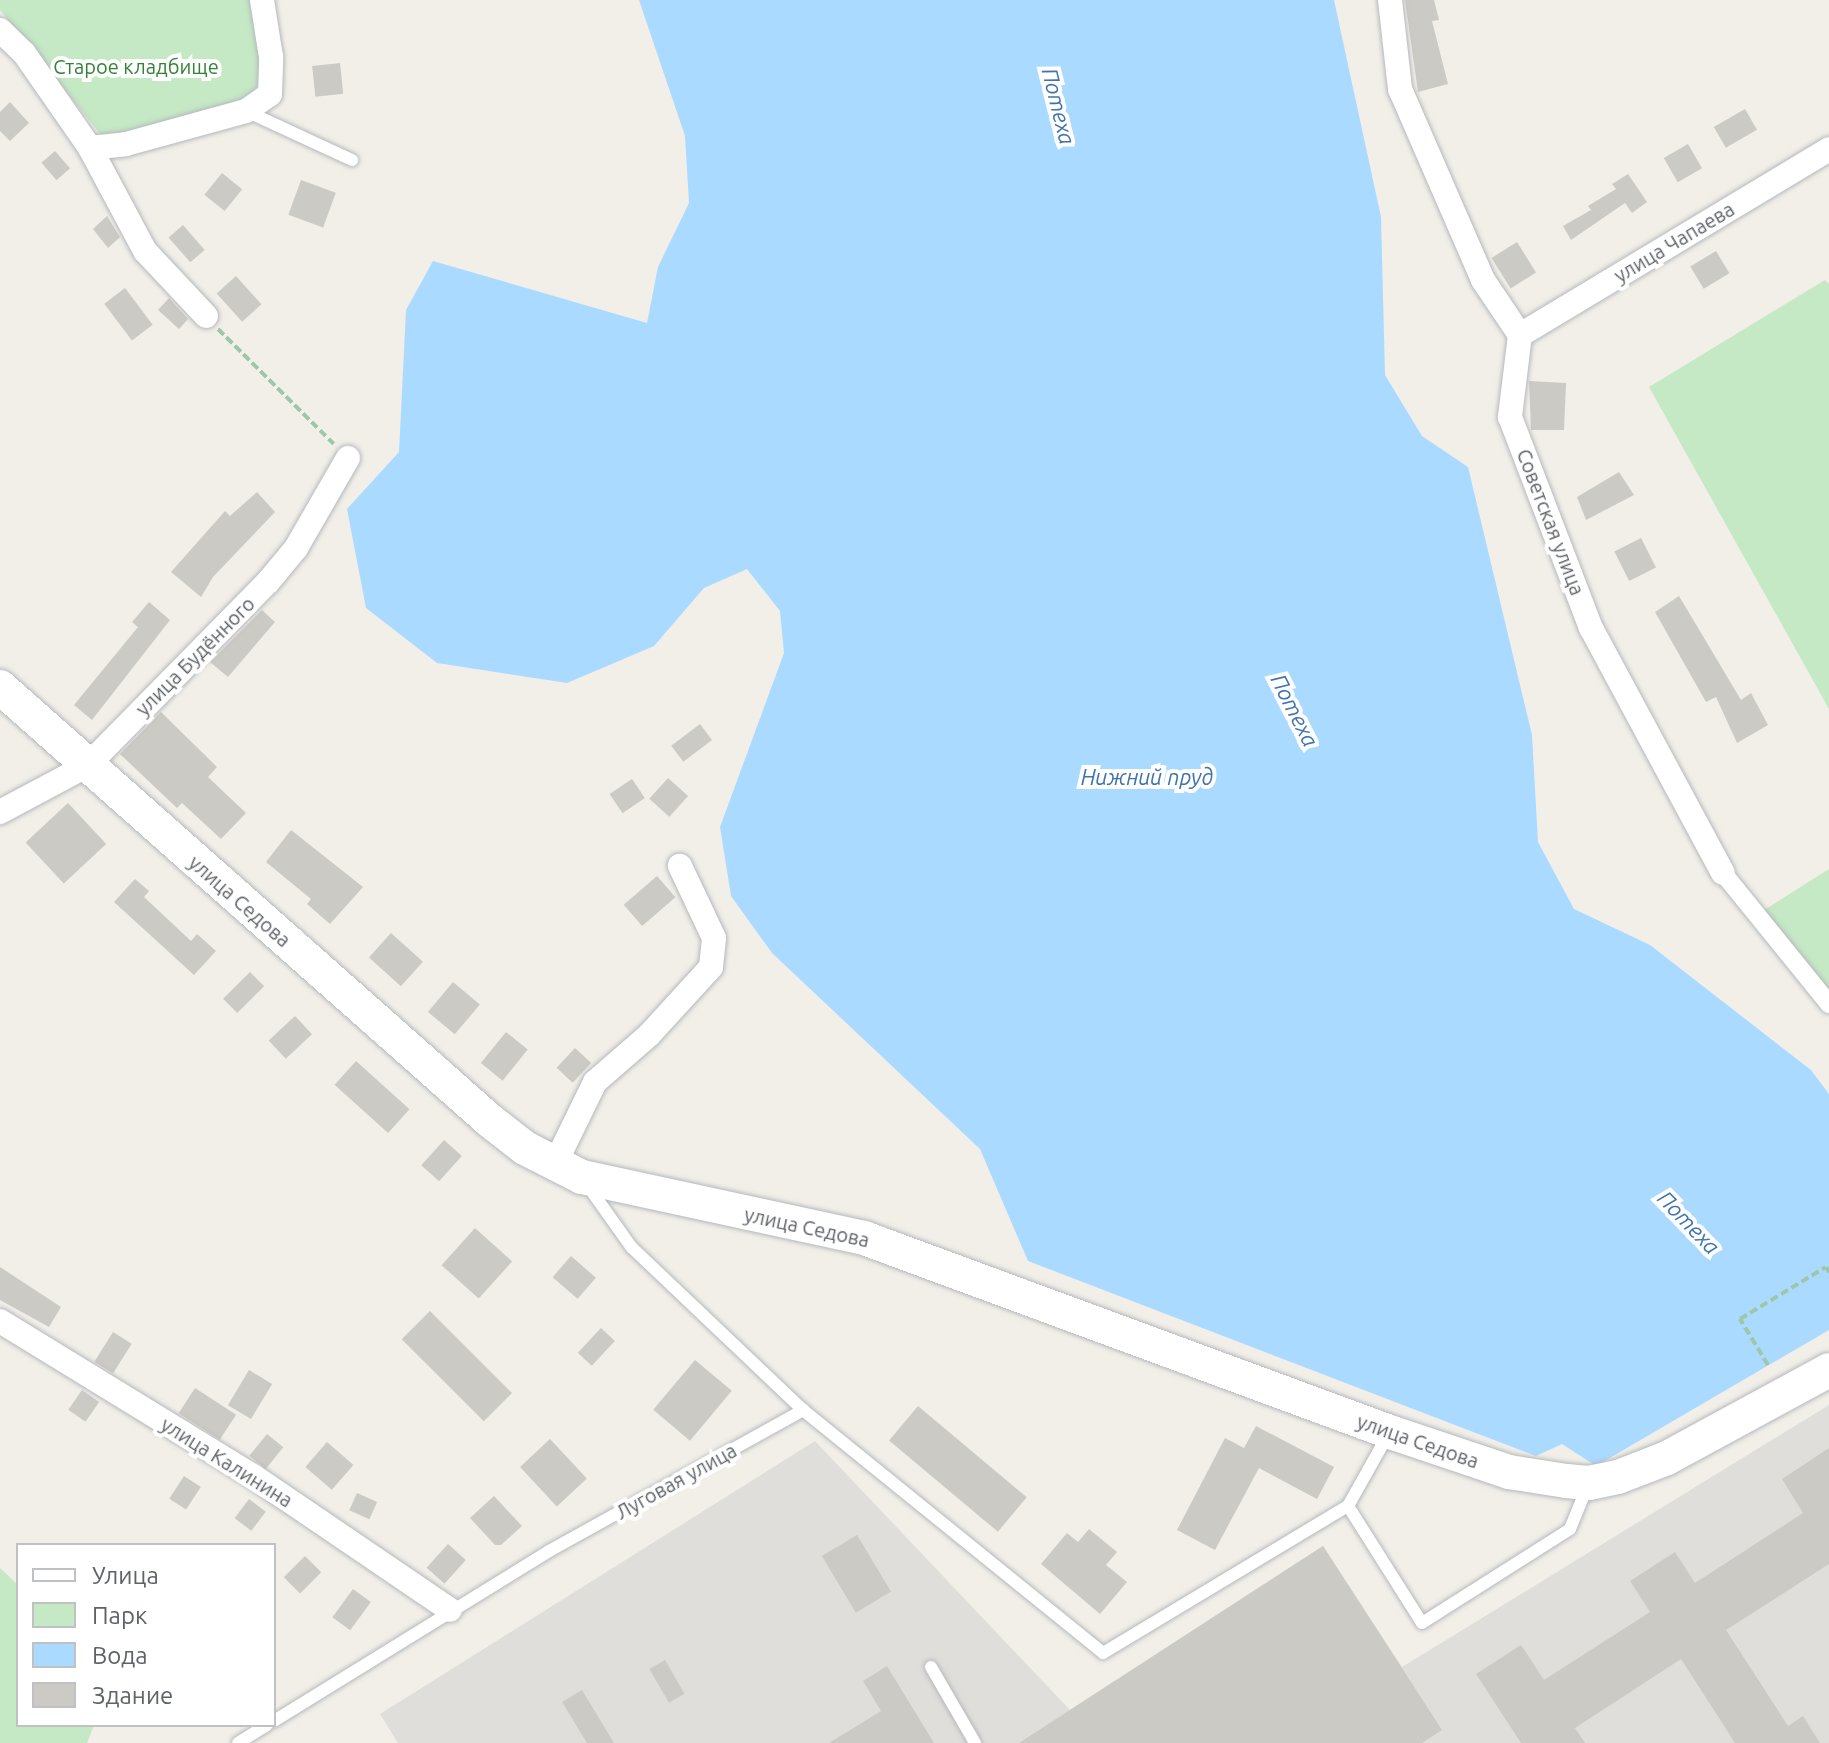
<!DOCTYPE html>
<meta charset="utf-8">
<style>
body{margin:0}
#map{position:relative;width:1829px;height:1743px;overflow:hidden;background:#f1efe8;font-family:Ubuntu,sans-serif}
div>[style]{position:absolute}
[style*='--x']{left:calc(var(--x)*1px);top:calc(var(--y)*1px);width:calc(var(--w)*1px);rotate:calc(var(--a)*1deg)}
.industrial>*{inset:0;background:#e0deda}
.green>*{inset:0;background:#c5e8c5}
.water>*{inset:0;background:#aadaff}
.building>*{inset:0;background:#cccac5;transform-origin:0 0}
.path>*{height:4px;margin-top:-2px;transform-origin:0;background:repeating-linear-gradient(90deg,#9cc7a9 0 8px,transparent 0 12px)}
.roads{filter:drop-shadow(0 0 2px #b5b8bc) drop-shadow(0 0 2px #b5b8bc)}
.service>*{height:12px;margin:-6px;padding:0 6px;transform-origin:6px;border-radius:6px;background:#fff}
.pedestrian>*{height:18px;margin:-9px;padding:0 9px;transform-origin:9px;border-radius:9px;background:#fff}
.minor>*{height:24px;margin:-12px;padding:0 12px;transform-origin:12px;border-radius:12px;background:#fff}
.secondary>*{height:34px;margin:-17px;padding:0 17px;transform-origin:17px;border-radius:17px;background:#fff}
span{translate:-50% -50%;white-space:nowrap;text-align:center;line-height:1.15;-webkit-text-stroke:8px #fff;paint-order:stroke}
.park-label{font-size:20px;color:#348238}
.street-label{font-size:20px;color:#5f6368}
.water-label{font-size:22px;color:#4174aa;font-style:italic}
.legend{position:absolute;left:16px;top:1543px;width:260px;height:184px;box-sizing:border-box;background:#fff;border:2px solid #bfc1c3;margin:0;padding:10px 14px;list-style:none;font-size:24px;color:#5f6368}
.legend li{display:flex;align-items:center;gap:16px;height:40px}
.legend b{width:40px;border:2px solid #bfc1c3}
</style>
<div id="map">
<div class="industrial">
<i style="clip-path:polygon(1829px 1405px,1829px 1743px,398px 1743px,380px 1714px,815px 1441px,1070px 1710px,1323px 1546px,1402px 1667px)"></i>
</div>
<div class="green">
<i style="clip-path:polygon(0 0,256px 0,263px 76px,245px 105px,115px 140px,101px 135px,0 10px)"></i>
<i style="clip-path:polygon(1825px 280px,1829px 284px,1829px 709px,1649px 387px)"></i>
<i style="clip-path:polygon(1829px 869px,1829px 1012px,1753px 917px)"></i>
<i style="clip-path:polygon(0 1568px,18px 1585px,18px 1725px,94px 1725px,87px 1743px,0 1743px)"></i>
</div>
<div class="water">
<i style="clip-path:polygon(639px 0,1334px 0,1381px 217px,1385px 375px,1422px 436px,1468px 467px,1532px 735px,1538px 842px,1574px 909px,1650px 945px,1811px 1070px,1829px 1094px,1829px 1330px,1596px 1466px,1562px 1444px,1536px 1456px,1028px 1261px,980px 1149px,772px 953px,731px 896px,720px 827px,784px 653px,780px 611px,747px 569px,704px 588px,654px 646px,567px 683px,437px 663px,366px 608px,347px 509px,399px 452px,406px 310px,433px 261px,647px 323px,658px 267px,689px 203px,685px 136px)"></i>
</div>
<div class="building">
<i style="clip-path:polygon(1405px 0,1434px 0,1439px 20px,1432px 21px,1448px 84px,1418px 92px)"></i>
<i style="left:340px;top:63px;width:31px;height:28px;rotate:84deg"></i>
<i style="clip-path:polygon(10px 102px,29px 123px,10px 141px,0 131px,0 112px)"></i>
<i style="left:1745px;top:109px;width:24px;height:36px;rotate:60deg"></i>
<i style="left:1688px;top:144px;width:28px;height:28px;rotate:60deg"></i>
<i style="left:55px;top:151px;width:23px;height:18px;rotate:49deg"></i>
<i style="left:222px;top:173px;width:26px;height:28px;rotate:39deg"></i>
<i style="clip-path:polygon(1628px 174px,1647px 202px,1632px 213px,1625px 203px,1571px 240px,1563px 226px,1591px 210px,1588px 206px,1616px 189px,1612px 184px)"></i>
<i style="left:301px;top:180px;width:37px;height:37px;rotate:20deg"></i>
<i style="clip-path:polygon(107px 216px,120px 237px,108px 248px,93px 229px)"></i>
<i style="left:183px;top:225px;width:33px;height:19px;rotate:49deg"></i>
<i style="left:1517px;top:242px;width:36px;height:30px;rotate:58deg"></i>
<i style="left:1716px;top:251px;width:26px;height:30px;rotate:59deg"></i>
<i style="left:236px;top:276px;width:38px;height:26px;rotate:48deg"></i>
<i style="left:125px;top:288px;width:46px;height:26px;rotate:53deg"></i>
<i style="clip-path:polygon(169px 298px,188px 319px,179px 329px,158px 310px)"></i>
<i style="clip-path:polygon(1529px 381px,1566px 383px,1564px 430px,1531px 430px)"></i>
<i style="clip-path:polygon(1619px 472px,1634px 495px,1586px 520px,1577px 497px)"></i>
<i style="clip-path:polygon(257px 492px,275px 512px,213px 577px,201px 597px,171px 572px,225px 511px,230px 516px)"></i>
<i style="left:1641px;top:538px;width:33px;height:30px;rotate:63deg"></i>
<i style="clip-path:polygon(1679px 596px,1741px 700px,1751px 693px,1768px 725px,1737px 743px,1716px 697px,1706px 702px,1655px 612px)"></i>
<i style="clip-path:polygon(149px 602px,170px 620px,92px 720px,74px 705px,138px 627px,132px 622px)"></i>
<i style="clip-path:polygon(262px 610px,275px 622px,228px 677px,210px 662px)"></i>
<i style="clip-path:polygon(161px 712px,217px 767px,208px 777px,246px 813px,221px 839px,182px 803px,177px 808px,120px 754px)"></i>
<i style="left:700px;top:724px;width:20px;height:36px;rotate:53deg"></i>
<i style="left:668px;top:778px;width:27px;height:28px;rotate:42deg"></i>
<i style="left:632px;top:779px;width:23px;height:27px;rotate:56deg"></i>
<i style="left:68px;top:803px;width:56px;height:58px;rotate:47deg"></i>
<i style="clip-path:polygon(291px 830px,363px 887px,330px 924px,307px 904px,311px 899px,266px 862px)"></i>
<i style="left:657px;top:876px;width:28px;height:44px;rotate:49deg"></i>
<i style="clip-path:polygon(135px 879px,149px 891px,144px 897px,191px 941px,197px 934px,216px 951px,194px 975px,114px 902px)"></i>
<i style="left:391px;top:933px;width:43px;height:33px;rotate:42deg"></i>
<i style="left:250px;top:972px;width:20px;height:38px;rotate:45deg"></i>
<i style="left:453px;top:982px;width:35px;height:39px;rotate:40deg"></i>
<i style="left:295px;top:1016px;width:25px;height:36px;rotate:47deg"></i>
<i style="left:506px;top:1032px;width:28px;height:40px;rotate:39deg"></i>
<i style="left:575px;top:1048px;width:22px;height:27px;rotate:43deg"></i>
<i style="left:356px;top:1061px;width:72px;height:32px;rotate:42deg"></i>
<i style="left:444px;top:1140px;width:24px;height:34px;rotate:42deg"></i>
<i style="left:475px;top:1228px;width:50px;height:50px;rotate:42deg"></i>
<i style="left:571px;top:1256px;width:33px;height:28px;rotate:41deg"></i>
<i style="clip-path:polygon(0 1267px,61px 1307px,49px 1327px,0 1300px)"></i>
<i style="left:430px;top:1311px;width:116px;height:40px;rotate:45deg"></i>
<i style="left:601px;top:1328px;width:19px;height:34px;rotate:43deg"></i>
<i style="left:113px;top:1332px;width:22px;height:35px;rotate:32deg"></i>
<i style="left:695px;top:1360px;width:48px;height:65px;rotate:40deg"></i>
<i style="left:249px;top:1370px;width:27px;height:41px;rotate:31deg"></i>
<i style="left:195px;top:1388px;width:49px;height:30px;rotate:33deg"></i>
<i style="left:82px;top:1390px;width:21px;height:24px;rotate:35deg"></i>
<i style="left:918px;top:1406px;width:142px;height:45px;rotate:40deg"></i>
<i style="clip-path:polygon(1256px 1426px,1334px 1467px,1317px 1499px,1259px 1468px,1215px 1550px,1177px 1530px,1225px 1438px,1244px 1448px)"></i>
<i style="left:267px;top:1434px;width:21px;height:28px;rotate:39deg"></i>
<i style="left:550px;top:1439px;width:54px;height:41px;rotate:47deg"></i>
<i style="left:327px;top:1442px;width:35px;height:33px;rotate:41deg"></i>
<i style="clip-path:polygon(1829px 1448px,1829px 1564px,1726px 1630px,1788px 1726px,1803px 1716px,1820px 1743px,1735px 1743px,1681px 1659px,1575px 1728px,1585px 1743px,1521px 1743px,1476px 1674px,1521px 1645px,1544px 1680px,1650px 1612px,1630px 1581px,1675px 1552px,1695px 1583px,1803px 1513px,1782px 1479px)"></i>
<i style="left:184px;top:1476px;width:20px;height:27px;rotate:33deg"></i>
<i style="left:357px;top:1493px;width:22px;height:19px;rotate:24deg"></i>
<i style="clip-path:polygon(494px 1496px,522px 1526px,501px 1545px,495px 1545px,470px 1518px)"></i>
<i style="left:249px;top:1499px;width:21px;height:24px;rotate:37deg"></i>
<i style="clip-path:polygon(1089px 1529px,1117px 1552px,1106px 1565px,1127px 1582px,1100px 1614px,1041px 1564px,1067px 1533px,1078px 1542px)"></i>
<i style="left:857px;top:1535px;width:66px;height:41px;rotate:59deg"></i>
<i style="left:448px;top:1544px;width:24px;height:32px;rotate:42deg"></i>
<i style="clip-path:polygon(1323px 1546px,1442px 1730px,1422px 1743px,1019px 1743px)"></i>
<i style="left:305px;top:1556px;width:23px;height:30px;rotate:45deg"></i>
<i style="left:353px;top:1589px;width:22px;height:35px;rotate:36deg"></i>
<i style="left:665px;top:1660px;width:39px;height:18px;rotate:60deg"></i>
<i style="clip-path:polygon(887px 1666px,934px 1743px,829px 1743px,881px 1711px,863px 1681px)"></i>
<i style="clip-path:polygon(582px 1690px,614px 1743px,587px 1743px,562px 1702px)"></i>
</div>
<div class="path">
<i style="--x:218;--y:329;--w:163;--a:44.8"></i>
<i style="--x:1768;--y:1365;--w:54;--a:-121.3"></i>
<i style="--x:1740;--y:1319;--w:100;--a:-31.2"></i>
<i style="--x:1826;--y:1267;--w:6;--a:59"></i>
</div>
<div class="roads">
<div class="service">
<i style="--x:246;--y:111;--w:117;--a:24.8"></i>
<i style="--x:803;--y:1410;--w:386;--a:39"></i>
<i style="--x:1103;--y:1653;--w:286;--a:-31"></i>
<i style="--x:1348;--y:1506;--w:84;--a:-60.7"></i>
<i style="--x:1348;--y:1506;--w:138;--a:57.7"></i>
<i style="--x:1422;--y:1623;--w:175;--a:-32.4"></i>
<i style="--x:1570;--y:1529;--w:48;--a:-67.8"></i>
<i style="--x:931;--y:1667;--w:88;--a:59.9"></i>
<i style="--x:274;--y:1721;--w:323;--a:-31.7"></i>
<i style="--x:549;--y:1551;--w:291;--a:-29"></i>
<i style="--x:803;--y:1410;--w:236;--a:-136.5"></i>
<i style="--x:632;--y:1248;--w:76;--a:-125.4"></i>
<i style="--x:238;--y:1743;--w:34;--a:-32"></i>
</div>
<div class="pedestrian">
<i style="--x:1723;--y:873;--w:169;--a:51"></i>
</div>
<div class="minor">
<i style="--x:1390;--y:0;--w:90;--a:83.6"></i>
<i style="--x:1400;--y:89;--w:208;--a:66.5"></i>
<i style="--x:1483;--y:280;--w:66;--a:56.1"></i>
<i style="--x:1520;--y:335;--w:83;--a:97"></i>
<i style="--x:1510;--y:417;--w:226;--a:69"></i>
<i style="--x:1591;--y:628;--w:278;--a:61.7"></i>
<i style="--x:0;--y:30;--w:33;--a:44"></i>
<i style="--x:24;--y:53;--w:116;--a:55.2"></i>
<i style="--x:90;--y:148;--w:117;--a:61.9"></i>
<i style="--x:145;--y:251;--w:89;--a:46.8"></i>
<i style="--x:90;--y:148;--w:36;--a:-6"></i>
<i style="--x:126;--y:144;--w:124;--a:-15.4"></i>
<i style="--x:246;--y:111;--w:29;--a:-35"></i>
<i style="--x:270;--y:94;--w:37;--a:-88"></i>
<i style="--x:271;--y:57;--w:58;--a:-99"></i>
<i style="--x:1520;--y:335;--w:361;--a:-31"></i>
<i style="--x:0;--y:812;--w:100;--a:-28.1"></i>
<i style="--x:88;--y:765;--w:257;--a:-45.5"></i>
<i style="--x:268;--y:582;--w:44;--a:-50.5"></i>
<i style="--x:296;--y:548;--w:104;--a:-60"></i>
<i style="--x:554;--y:1166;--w:93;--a:-64"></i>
<i style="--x:595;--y:1082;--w:72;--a:-41"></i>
<i style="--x:649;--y:1035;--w:92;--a:-47.6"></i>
<i style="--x:711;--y:967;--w:29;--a:-84"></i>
<i style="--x:714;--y:938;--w:80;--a:-115.3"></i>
<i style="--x:0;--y:1321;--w:297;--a:31.5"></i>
<i style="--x:253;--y:1476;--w:238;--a:34.2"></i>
</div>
<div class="secondary">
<i style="--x:0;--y:687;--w:653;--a:41.52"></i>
<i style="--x:489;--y:1120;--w:46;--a:37.9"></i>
<i style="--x:525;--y:1148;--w:64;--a:27"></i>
<i style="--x:582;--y:1177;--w:289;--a:12.2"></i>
<i style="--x:864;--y:1238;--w:561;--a:20.25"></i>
<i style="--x:1390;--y:1432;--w:126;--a:18.6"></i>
<i style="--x:1509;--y:1472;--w:58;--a:9"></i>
<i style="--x:1566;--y:1481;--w:23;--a:5"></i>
<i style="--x:1589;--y:1483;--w:30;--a:-12"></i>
<i style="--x:1618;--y:1477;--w:53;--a:-21.2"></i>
<i style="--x:1667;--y:1458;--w:184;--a:-28.5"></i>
</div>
</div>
<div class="park-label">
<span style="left:136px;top:66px">Старое кладбище</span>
</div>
<div class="street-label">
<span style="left:1674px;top:242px;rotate:-31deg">улица Чапаева</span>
<span style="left:1551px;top:522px;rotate:69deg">Советская улица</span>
<span style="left:195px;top:656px;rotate:-45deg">улица Будённого</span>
<span style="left:240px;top:901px;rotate:41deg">улица Седова</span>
<span style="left:807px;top:1227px;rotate:12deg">улица Седова</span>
<span style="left:1418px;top:1441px;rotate:19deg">улица Седова</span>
<span style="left:227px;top:1462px;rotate:32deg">улица Калинина</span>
<span style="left:676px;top:1481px;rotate:-29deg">Луговая улица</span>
</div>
<div class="water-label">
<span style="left:1059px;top:106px;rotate:76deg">Потеха</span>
<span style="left:1295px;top:710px;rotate:63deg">Потеха</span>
<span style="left:1147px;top:777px">Нижний пруд</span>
<span style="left:1689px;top:1222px;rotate:46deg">Потеха</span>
</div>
<ul class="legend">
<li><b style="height:10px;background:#fff"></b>Улица</li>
<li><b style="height:22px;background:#c5e8c5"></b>Парк</li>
<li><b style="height:22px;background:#aadaff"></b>Вода</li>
<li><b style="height:22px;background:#cccac5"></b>Здание</li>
</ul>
</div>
